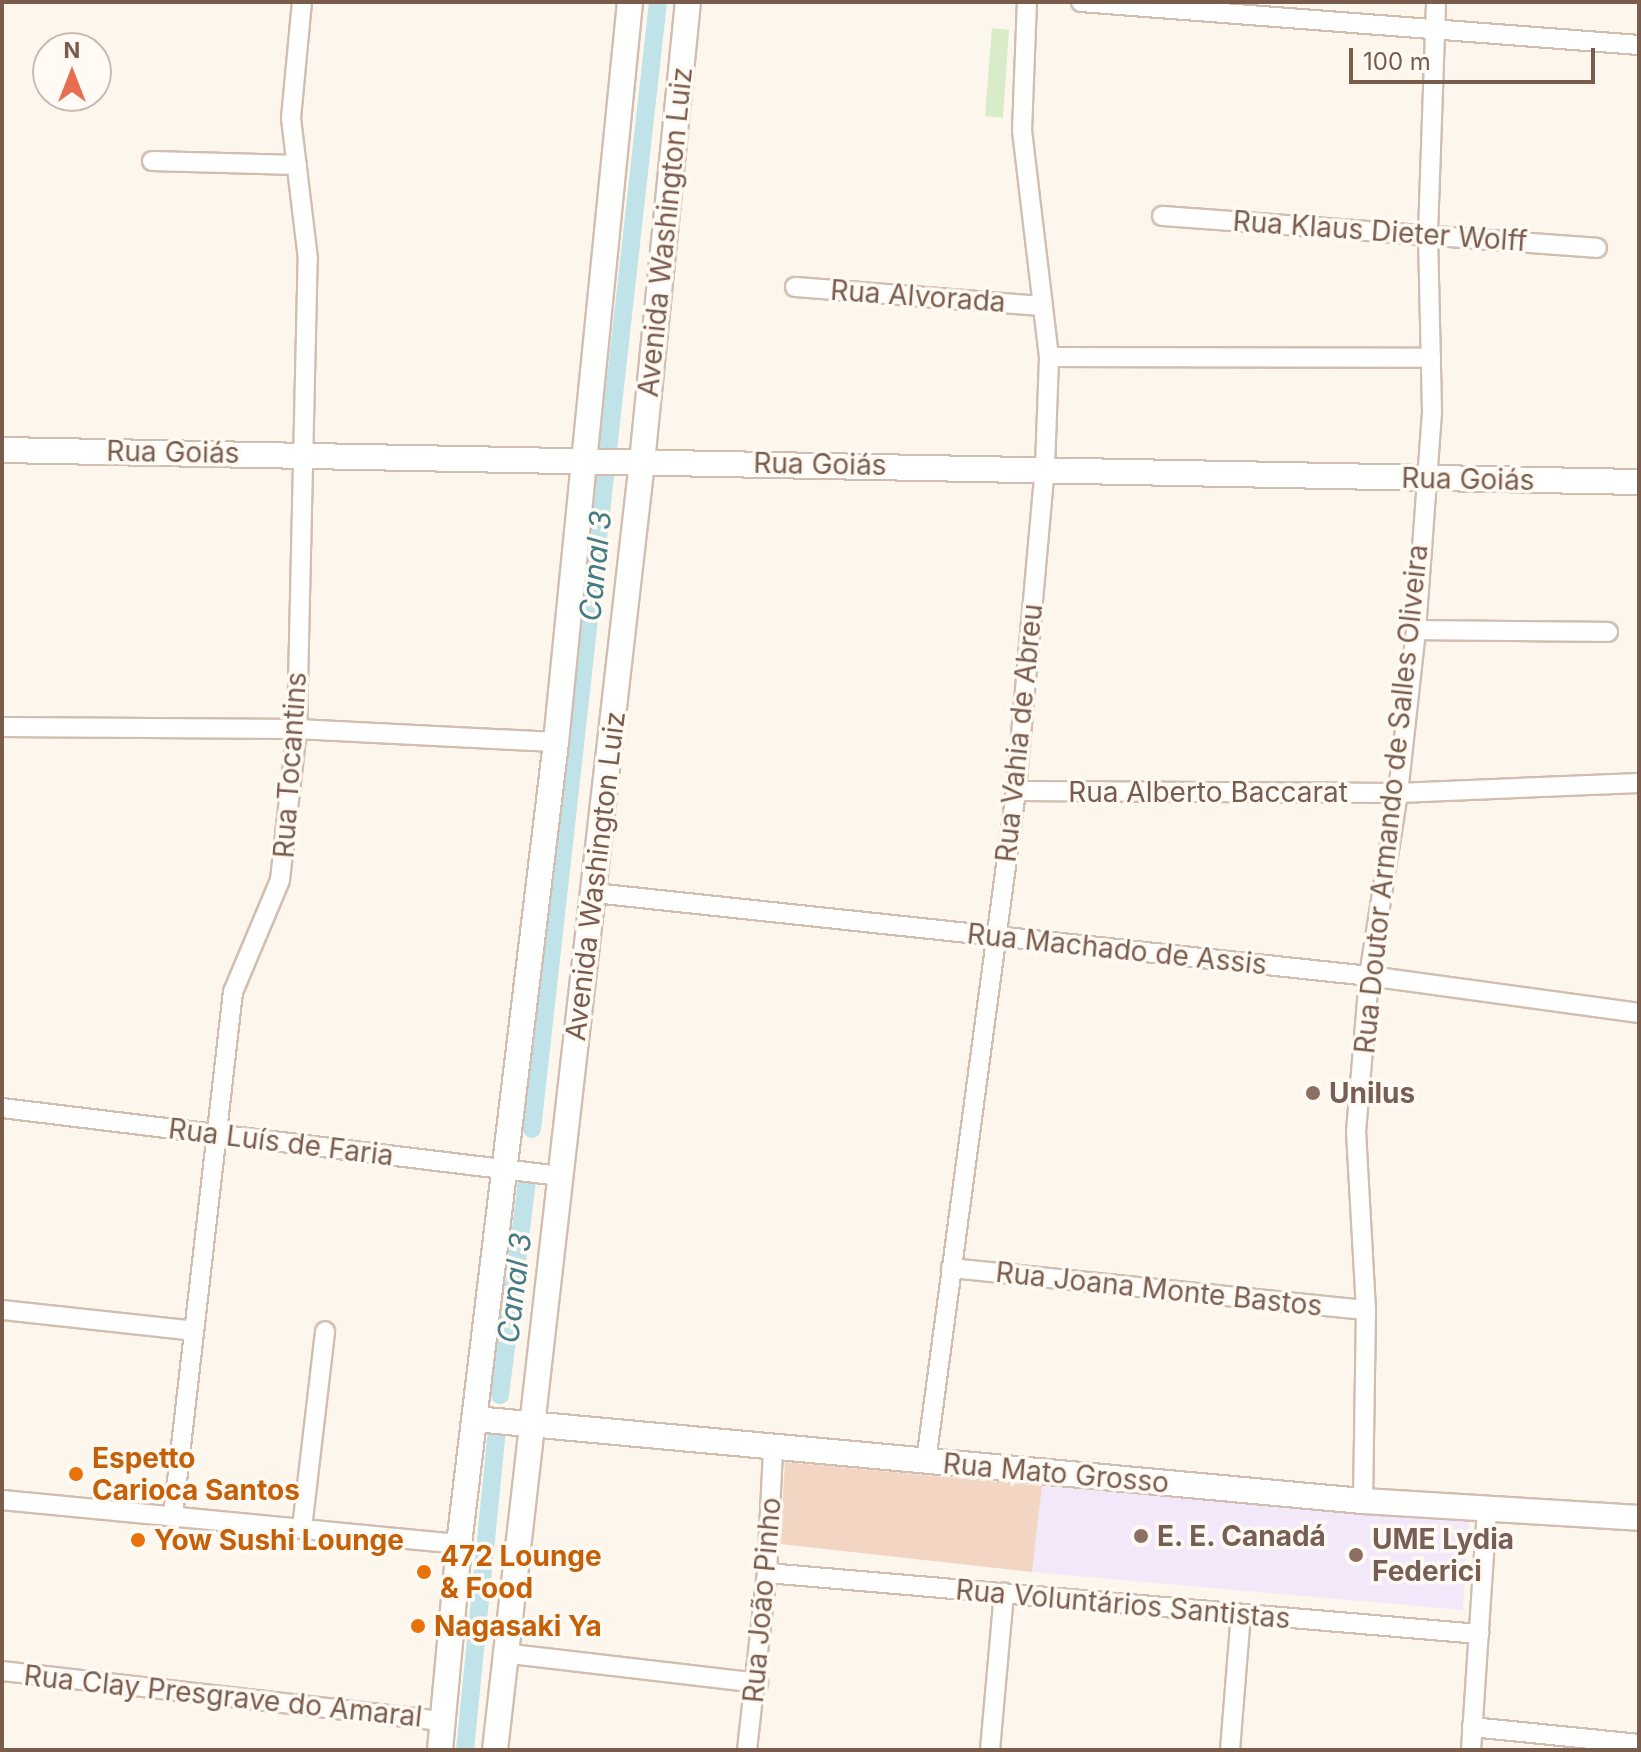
<!DOCTYPE html>
<meta charset="utf-8">
<style>
body{margin:0}
#map{position:relative;width:1641px;height:1752px;overflow:hidden;background:#fdf6ec;font-family:Inter,sans-serif}
div>[style]{position:absolute}
.education>*{inset:0;background:#f3e8fa}
.green>*{inset:0;background:#d8ecc9}
.canal>*{height:18px;margin:-9px;padding:0 9px;transform-origin:9px;border-radius:9px;background:#bfe3e8}
.building>*{inset:0;background:#f3d5c3}
.roads{filter:drop-shadow(2px 0 #d1beb0) drop-shadow(-2px 0 #d1beb0) drop-shadow(0 2px #d1beb0) drop-shadow(0 -2px #d1beb0)}
.street>*{height:18px;margin:-9px;padding:0 9px;transform-origin:9px;border-radius:9px;background:#fff}
.secondary>*{height:24px;margin:-12px;padding:0 12px;transform-origin:12px;border-radius:12px;background:#fff}
.dots>*{width:22px;height:22px;translate:-50% -50%;box-sizing:border-box;border:4px solid #fffaf3;border-radius:50%}
span{translate:-50% -50%;white-space:nowrap;text-align:center;line-height:1.15;-webkit-text-stroke:7px #fffaf3;paint-order:stroke}
.street-label{font-size:28px;color:#7a5c4d}
.education-label{font-size:28px;color:#785e54;font-weight:700}
.left{translate:0 -50%;text-align:left}
.food-label{font-size:28px;color:#c56008;font-weight:700}
.water-label{font-size:30px;color:#437c86;font-style:italic}
.frame{position:absolute;inset:0;border:4px solid #7a5c4d;pointer-events:none}
.north{position:absolute;left:32px;top:32px;width:80px;height:80px;box-sizing:border-box;background:#fffaf3;border:2px solid #cabbb1;border-radius:50%;rotate:0deg;font-size:22px;font-weight:700;line-height:32px;text-align:center;color:#7a5c4d}
.north::after{content:'';display:block;margin:auto;width:28px;height:36px;background:#e76f51;clip-path:polygon(50% 0,100% 100%,50% 72%,0 100%)}
.scale{position:absolute;left:1349px;top:48px;width:246px;height:36px;box-sizing:border-box;border:4px solid #7a5c4d;border-top:0;padding-left:10px;font-size:24px;line-height:28px;white-space:nowrap;color:#7a5c4d;-webkit-text-stroke:6px #fffaf3;paint-order:stroke}
</style>
<div id="map">
<div class="education">
<i style="clip-path:polygon(1042px 1486px,1469px 1520px,1463px 1610px,1032px 1572px)"></i>
</div>
<div class="green">
<i style="clip-path:polygon(992px 28px,1009px 30px,1003px 118px,985px 116px)"></i>
</div>
<div class="canal">
<i style="left:532px;top:1129px;width:1134px;rotate:-83.62deg"></i>
<i style="left:500px;top:1395px;width:215px;rotate:-82.8deg"></i>
<i style="left:465px;top:1750px;width:320px;rotate:-84.3deg"></i>
</div>
<div class="building">
<i style="clip-path:polygon(785px 1462px,1042px 1486px,1032px 1572px,780px 1544px)"></i>
</div>
<div class="roads">
<div class="street">
<i style="left:1081px;top:2px;width:560px;rotate:4.41deg"></i>
<i style="left:152px;top:161px;width:145px;rotate:1.6deg"></i>
<i style="left:1162px;top:216px;width:436px;rotate:4.2deg"></i>
<i style="left:795px;top:287px;width:248px;rotate:4.4deg"></i>
<i style="left:1049px;top:357px;width:382px;rotate:0.1deg"></i>
<i style="left:1416px;top:630px;width:192px;rotate:0.6deg"></i>
<i style="left:2px;top:727px;width:295px;rotate:0.4deg"></i>
<i style="left:297px;top:729px;width:259px;rotate:2.9deg"></i>
<i style="left:1016px;top:791px;width:382px;rotate:0.3deg"></i>
<i style="left:1398px;top:793px;width:241px;rotate:-2.4deg"></i>
<i style="left:594px;top:893px;width:779px;rotate:6.11deg"></i>
<i style="left:1369px;top:976px;width:273px;rotate:7.8deg"></i>
<i style="left:2px;top:1108px;width:562px;rotate:6.95deg"></i>
<i style="left:951px;top:1268px;width:417px;rotate:5.8deg"></i>
<i style="left:2px;top:1310px;width:193px;rotate:6.2deg"></i>
<i style="left:926px;top:1461px;width:676px;rotate:-82.35deg"></i>
<i style="left:1016px;top:791px;width:325px;rotate:-84.9deg"></i>
<i style="left:1045px;top:467px;width:110px;rotate:-87.9deg"></i>
<i style="left:1049px;top:357px;width:228px;rotate:-96.8deg"></i>
<i style="left:1022px;top:131px;width:129px;rotate:-87.8deg"></i>
<i style="left:2px;top:1500px;width:459px;rotate:5.5deg"></i>
<i style="left:1363px;top:1501px;width:191px;rotate:-89.1deg"></i>
<i style="left:1366px;top:1310px;width:178px;rotate:-93.2deg"></i>
<i style="left:1356px;top:1132px;width:157px;rotate:-85.2deg"></i>
<i style="left:1369px;top:976px;width:185px;rotate:-81deg"></i>
<i style="left:1398px;top:793px;width:164px;rotate:-83.7deg"></i>
<i style="left:1416px;top:630px;width:220px;rotate:-85.8deg"></i>
<i style="left:1432px;top:411px;width:178px;rotate:-91.3deg"></i>
<i style="left:1428px;top:233px;width:231px;rotate:-88deg"></i>
<i style="left:173px;top:1516px;width:527px;rotate:-83.47deg"></i>
<i style="left:233px;top:992px;width:121px;rotate:-67.2deg"></i>
<i style="left:280px;top:880px;width:152px;rotate:-83.6deg"></i>
<i style="left:297px;top:729px;width:470px;rotate:-88.7deg"></i>
<i style="left:308px;top:259px;width:142px;rotate:-96.9deg"></i>
<i style="left:291px;top:118px;width:117px;rotate:-84.6deg"></i>
<i style="left:302px;top:1528px;width:198px;rotate:-83.3deg"></i>
<i style="left:767px;top:1573px;width:715px;rotate:4.9deg"></i>
<i style="left:503px;top:1653px;width:257px;rotate:6.7deg"></i>
<i style="left:2px;top:1671px;width:444px;rotate:6.5deg"></i>
<i style="left:1472px;top:1727px;width:168px;rotate:5.8deg"></i>
<i style="left:747px;top:1750px;width:178px;rotate:-83.6deg"></i>
<i style="left:767px;top:1573px;width:124px;rotate:-87.2deg"></i>
<i style="left:990px;top:1750px;width:158px;rotate:-84.9deg"></i>
<i style="left:1230px;top:1750px;width:136px;rotate:-85.4deg"></i>
<i style="left:1471px;top:1750px;width:240px;rotate:-86.2deg"></i>
</div>
<div class="secondary">
<i style="left:2px;top:450px;width:1637px;rotate:1.12deg"></i>
<i style="left:475px;top:1419px;width:892px;rotate:5.28deg"></i>
<i style="left:1363px;top:1501px;width:277px;rotate:3.5deg"></i>
<i style="left:440px;top:1750px;width:207px;rotate:-84.7deg"></i>
<i style="left:459px;top:1544px;width:808px;rotate:-83.1deg"></i>
<i style="left:556px;top:742px;width:744px;rotate:-84.29deg"></i>
<i style="left:495px;top:1750px;width:1296px;rotate:-83.49deg"></i>
<i style="left:642px;top:462px;width:462px;rotate:-84.3deg"></i>
</div>
</div>
<div class="dots">
<i style="left:1313px;top:1093px;background:#8d6e63"></i>
<i style="left:76px;top:1474px;background:#e8710a"></i>
<i style="left:1141px;top:1536px;background:#8d6e63"></i>
<i style="left:138px;top:1540px;background:#e8710a"></i>
<i style="left:1356px;top:1555px;background:#8d6e63"></i>
<i style="left:424px;top:1572px;background:#e8710a"></i>
<i style="left:418px;top:1626px;background:#e8710a"></i>
</div>
<div class="street-label">
<span style="left:1380px;top:231px;rotate:4deg">Rua Klaus Dieter Wolff</span>
<span style="left:665px;top:232px;rotate:-84deg">Avenida Washington Luiz</span>
<span style="left:918px;top:296px;rotate:4deg">Rua Alvorada</span>
<span style="left:173px;top:452px;rotate:1deg">Rua Goiás</span>
<span style="left:820px;top:464px;rotate:1deg">Rua Goiás</span>
<span style="left:1468px;top:479px;rotate:1deg">Rua Goiás</span>
<span style="left:1019px;top:733px;rotate:-84deg">Rua Vahia de Abreu</span>
<span style="left:290px;top:765px;rotate:-86deg">Rua Tocantins</span>
<span style="left:1208px;top:792px">Rua Alberto Baccarat</span>
<span style="left:1391px;top:799px;rotate:-84deg">Rua Doutor Armando de Salles Oliveira</span>
<span style="left:595px;top:876px;rotate:-83deg">Avenida Washington Luiz</span>
<span style="left:1117px;top:949px;rotate:6deg">Rua Machado de Assis</span>
<span style="left:281px;top:1142px;rotate:7deg">Rua Luís de Faria</span>
<span style="left:1159px;top:1289px;rotate:6deg">Rua Joana Monte Bastos</span>
<span style="left:1056px;top:1473px;rotate:5deg">Rua Mato Grosso</span>
<span style="left:762px;top:1600px;rotate:-85deg">Rua João Pinho</span>
<span style="left:1123px;top:1604px;rotate:5deg">Rua Voluntários Santistas</span>
<span style="left:223px;top:1696px;rotate:6deg">Rua Clay Presgrave do Amaral</span>
</div>
<div class="education-label">
<span class="left" style="left:1329px;top:1093px">Unilus</span>
<span class="left" style="left:1157px;top:1536px">E. E. Canadá</span>
<span class="left" style="left:1372px;top:1555px">UME Lydia<br>Federici</span>
</div>
<div class="food-label">
<span class="left" style="left:92px;top:1474px">Espetto<br>Carioca Santos</span>
<span class="left" style="left:154px;top:1540px">Yow Sushi Lounge</span>
<span class="left" style="left:440px;top:1572px">472 Lounge<br>&amp; Food</span>
<span class="left" style="left:434px;top:1626px">Nagasaki Ya</span>
</div>
<div class="water-label">
<span style="left:595px;top:566px;rotate:-84deg">Canal 3</span>
<span style="left:514px;top:1288px;rotate:-83deg">Canal 3</span>
</div>
<div class="frame"></div>
<div class="north">N</div>
<div class="scale">100 m</div>
</div>
